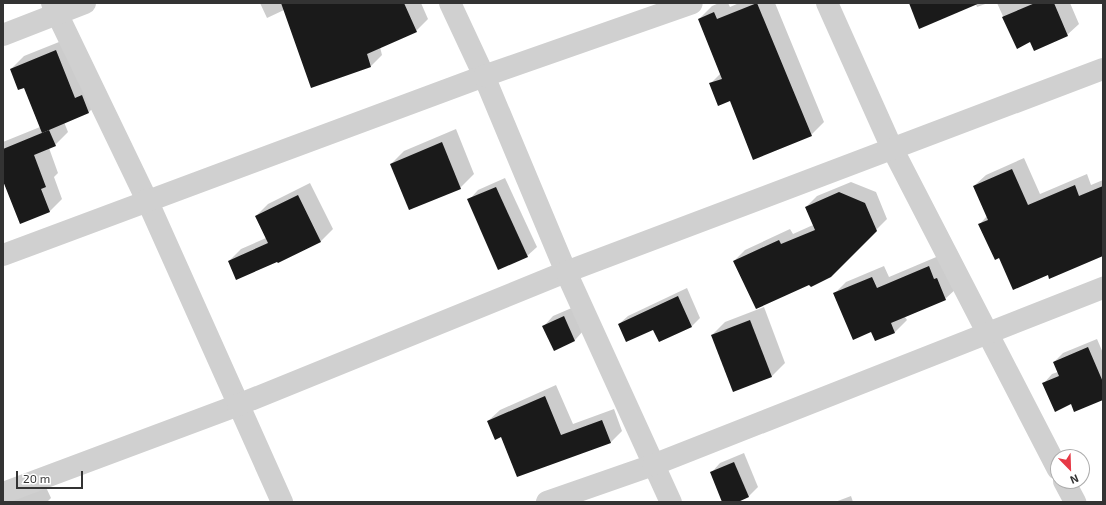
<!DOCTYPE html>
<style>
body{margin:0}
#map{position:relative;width:1106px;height:505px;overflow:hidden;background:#fff;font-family:"Exo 2",sans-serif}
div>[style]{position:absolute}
.shadow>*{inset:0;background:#0003}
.building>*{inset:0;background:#1a1a1a}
.minor>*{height:22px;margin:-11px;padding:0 11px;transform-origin:11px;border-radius:11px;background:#d0d0d0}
span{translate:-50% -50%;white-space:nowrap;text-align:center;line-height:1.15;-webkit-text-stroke:4px #fff;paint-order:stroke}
.frame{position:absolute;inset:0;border:4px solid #333;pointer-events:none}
.north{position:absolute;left:1050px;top:449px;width:40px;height:40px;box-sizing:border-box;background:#fff;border:1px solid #adadad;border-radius:50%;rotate:157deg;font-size:11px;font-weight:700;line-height:16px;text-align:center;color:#333}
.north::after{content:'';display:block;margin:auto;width:14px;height:18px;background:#e63946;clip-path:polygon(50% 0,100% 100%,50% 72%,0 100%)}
.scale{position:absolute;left:16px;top:471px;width:67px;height:18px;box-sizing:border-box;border:2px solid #333;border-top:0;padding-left:5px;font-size:12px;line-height:14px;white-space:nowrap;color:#333;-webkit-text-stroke:3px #fff;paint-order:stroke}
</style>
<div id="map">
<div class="shadow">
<i style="clip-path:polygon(260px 3px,421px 3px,428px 19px,416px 31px,380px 47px,382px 55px,371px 66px,284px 10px,267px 18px)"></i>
<i style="clip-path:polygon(719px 3px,728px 3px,730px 7px,739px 3px,775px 3px,824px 122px,811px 135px,730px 100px,710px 84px,721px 73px,699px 19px,712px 6px)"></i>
<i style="clip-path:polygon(910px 3px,988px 3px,977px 7px,976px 4px)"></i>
<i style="clip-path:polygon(997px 3px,1070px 3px,1079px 24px,1067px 35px,1031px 41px,1017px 47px)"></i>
<i style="clip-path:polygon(69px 38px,102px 99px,89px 112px,64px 122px,68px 132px,55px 145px,49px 148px,58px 173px,54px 177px,62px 199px,49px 212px,3px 178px,3px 142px,40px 127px,24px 86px,11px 69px,24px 56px)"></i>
<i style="clip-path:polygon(456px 129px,474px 174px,460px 188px,391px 164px,404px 151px)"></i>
<i style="clip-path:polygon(1024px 158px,1040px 194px,1087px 174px,1091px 185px,1103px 180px,1103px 250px,1048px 274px,1000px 257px,979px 225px,987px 216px,974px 186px,986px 175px)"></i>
<i style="clip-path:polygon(505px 178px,537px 247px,527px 256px,469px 200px,478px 190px)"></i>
<i style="clip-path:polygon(851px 182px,876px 192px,887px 219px,830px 276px,810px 284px,734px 261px,745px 250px,790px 229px,793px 234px,813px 225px,806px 207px,817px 196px)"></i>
<i style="clip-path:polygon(310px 183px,333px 229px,321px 241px,278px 262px,229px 261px,241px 249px,266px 238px,256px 216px,268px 204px)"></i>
<i style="clip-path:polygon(941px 255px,957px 288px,945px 299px,905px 317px,907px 320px,895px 332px,876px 340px,872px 331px,834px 294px,846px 282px,884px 266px,889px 277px)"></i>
<i style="clip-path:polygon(687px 288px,700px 318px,692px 326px,654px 328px,619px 324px,628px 316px)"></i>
<i style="clip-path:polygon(574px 307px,584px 330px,575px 340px,554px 349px,544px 326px,553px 316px)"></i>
<i style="clip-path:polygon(764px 307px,785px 363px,772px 376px,733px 391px,712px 335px,725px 322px)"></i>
<i style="clip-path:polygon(1097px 339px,1103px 353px,1103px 398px,1072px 403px,1044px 383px,1052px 374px,1058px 372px,1054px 362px,1063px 353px)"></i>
<i style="clip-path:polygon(556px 385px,573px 424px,614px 409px,622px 431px,610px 443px,502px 435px,488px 421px,500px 410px)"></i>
<i style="clip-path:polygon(744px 453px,758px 487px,748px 497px,735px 502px,723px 502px,711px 473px,720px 463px)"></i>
<i style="clip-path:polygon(44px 483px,51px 498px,47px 502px,3px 502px)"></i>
<i style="clip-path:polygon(851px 496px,853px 502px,835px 502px)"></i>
</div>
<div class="building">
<i style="clip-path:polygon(281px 3px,404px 3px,417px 32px,367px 54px,371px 67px,311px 88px)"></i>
<i style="clip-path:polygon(757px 3px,812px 136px,753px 160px,730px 101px,718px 106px,709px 83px,722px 79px,698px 19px,714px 12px,717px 19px)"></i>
<i style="clip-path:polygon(909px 3px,980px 3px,919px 29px)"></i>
<i style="clip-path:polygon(1035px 3px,1054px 3px,1068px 36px,1034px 51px,1030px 42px,1017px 49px,1002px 17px)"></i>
<i style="clip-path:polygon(56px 50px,75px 98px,82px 95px,89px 113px,42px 133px,24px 88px,18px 90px,10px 69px)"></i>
<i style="clip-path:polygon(49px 130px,56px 146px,34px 155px,46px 187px,41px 189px,50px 212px,20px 224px,3px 181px,3px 149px)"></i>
<i style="clip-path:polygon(442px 142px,461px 189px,409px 210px,390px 164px)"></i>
<i style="clip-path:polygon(1012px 169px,1028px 205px,1075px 185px,1079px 196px,1103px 186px,1103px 256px,1049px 279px,1048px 275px,1013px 290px,999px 258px,995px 260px,978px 224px,988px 220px,973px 186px)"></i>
<i style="clip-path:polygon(496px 187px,528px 257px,498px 270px,467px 199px)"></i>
<i style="clip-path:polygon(839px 192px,865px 203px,877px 231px,831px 277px,811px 287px,809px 285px,756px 309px,733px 261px,779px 240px,781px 244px,815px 230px,805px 207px)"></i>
<i style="clip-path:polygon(298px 195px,321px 242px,278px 263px,277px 262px,236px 280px,228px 261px,268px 243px,255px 216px)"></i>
<i style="clip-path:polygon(929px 266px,934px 279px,937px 278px,946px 300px,891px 323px,895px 333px,875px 341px,871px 332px,853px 340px,833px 293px,872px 277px,877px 288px)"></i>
<i style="clip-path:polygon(678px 296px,692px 327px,659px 342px,653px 330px,626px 342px,618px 324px)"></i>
<i style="clip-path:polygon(564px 316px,575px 341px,554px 351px,542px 326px)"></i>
<i style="clip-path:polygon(750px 320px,772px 377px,733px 392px,711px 335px)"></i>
<i style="clip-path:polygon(1088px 347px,1103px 382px,1103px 400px,1074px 412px,1071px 404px,1055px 412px,1042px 383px,1059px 376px,1053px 362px)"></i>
<i style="clip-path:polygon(545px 396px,561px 435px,602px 420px,611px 443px,517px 477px,501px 437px,495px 440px,487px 421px)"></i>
<i style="clip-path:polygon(734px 462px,749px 497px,738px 502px,722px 502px,710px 472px)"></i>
</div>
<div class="minor">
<i style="left:52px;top:3px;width:219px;rotate:64.3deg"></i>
<i style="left:147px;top:200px;width:331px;rotate:65.9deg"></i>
<i style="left:450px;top:3px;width:81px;rotate:65deg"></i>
<i style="left:484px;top:76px;width:212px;rotate:67.3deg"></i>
<i style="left:566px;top:272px;width:253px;rotate:65.5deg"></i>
<i style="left:827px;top:3px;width:159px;rotate:65.9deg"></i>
<i style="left:892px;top:148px;width:361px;rotate:62.7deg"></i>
<i style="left:3px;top:35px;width:88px;rotate:-21.3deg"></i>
<i style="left:3px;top:255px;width:513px;rotate:-20.41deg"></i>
<i style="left:484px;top:76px;width:220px;rotate:-19.3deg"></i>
<i style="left:1064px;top:481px;width:24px;rotate:62deg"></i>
<i style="left:3px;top:493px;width:251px;rotate:-20.5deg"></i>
<i style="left:238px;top:405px;width:354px;rotate:-22.1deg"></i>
<i style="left:566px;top:272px;width:574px;rotate:-20.71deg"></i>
<i style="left:547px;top:502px;width:112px;rotate:-19.2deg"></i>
<i style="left:653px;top:465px;width:484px;rotate:-21.5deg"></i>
</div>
<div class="frame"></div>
<div class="north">N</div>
<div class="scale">20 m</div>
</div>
